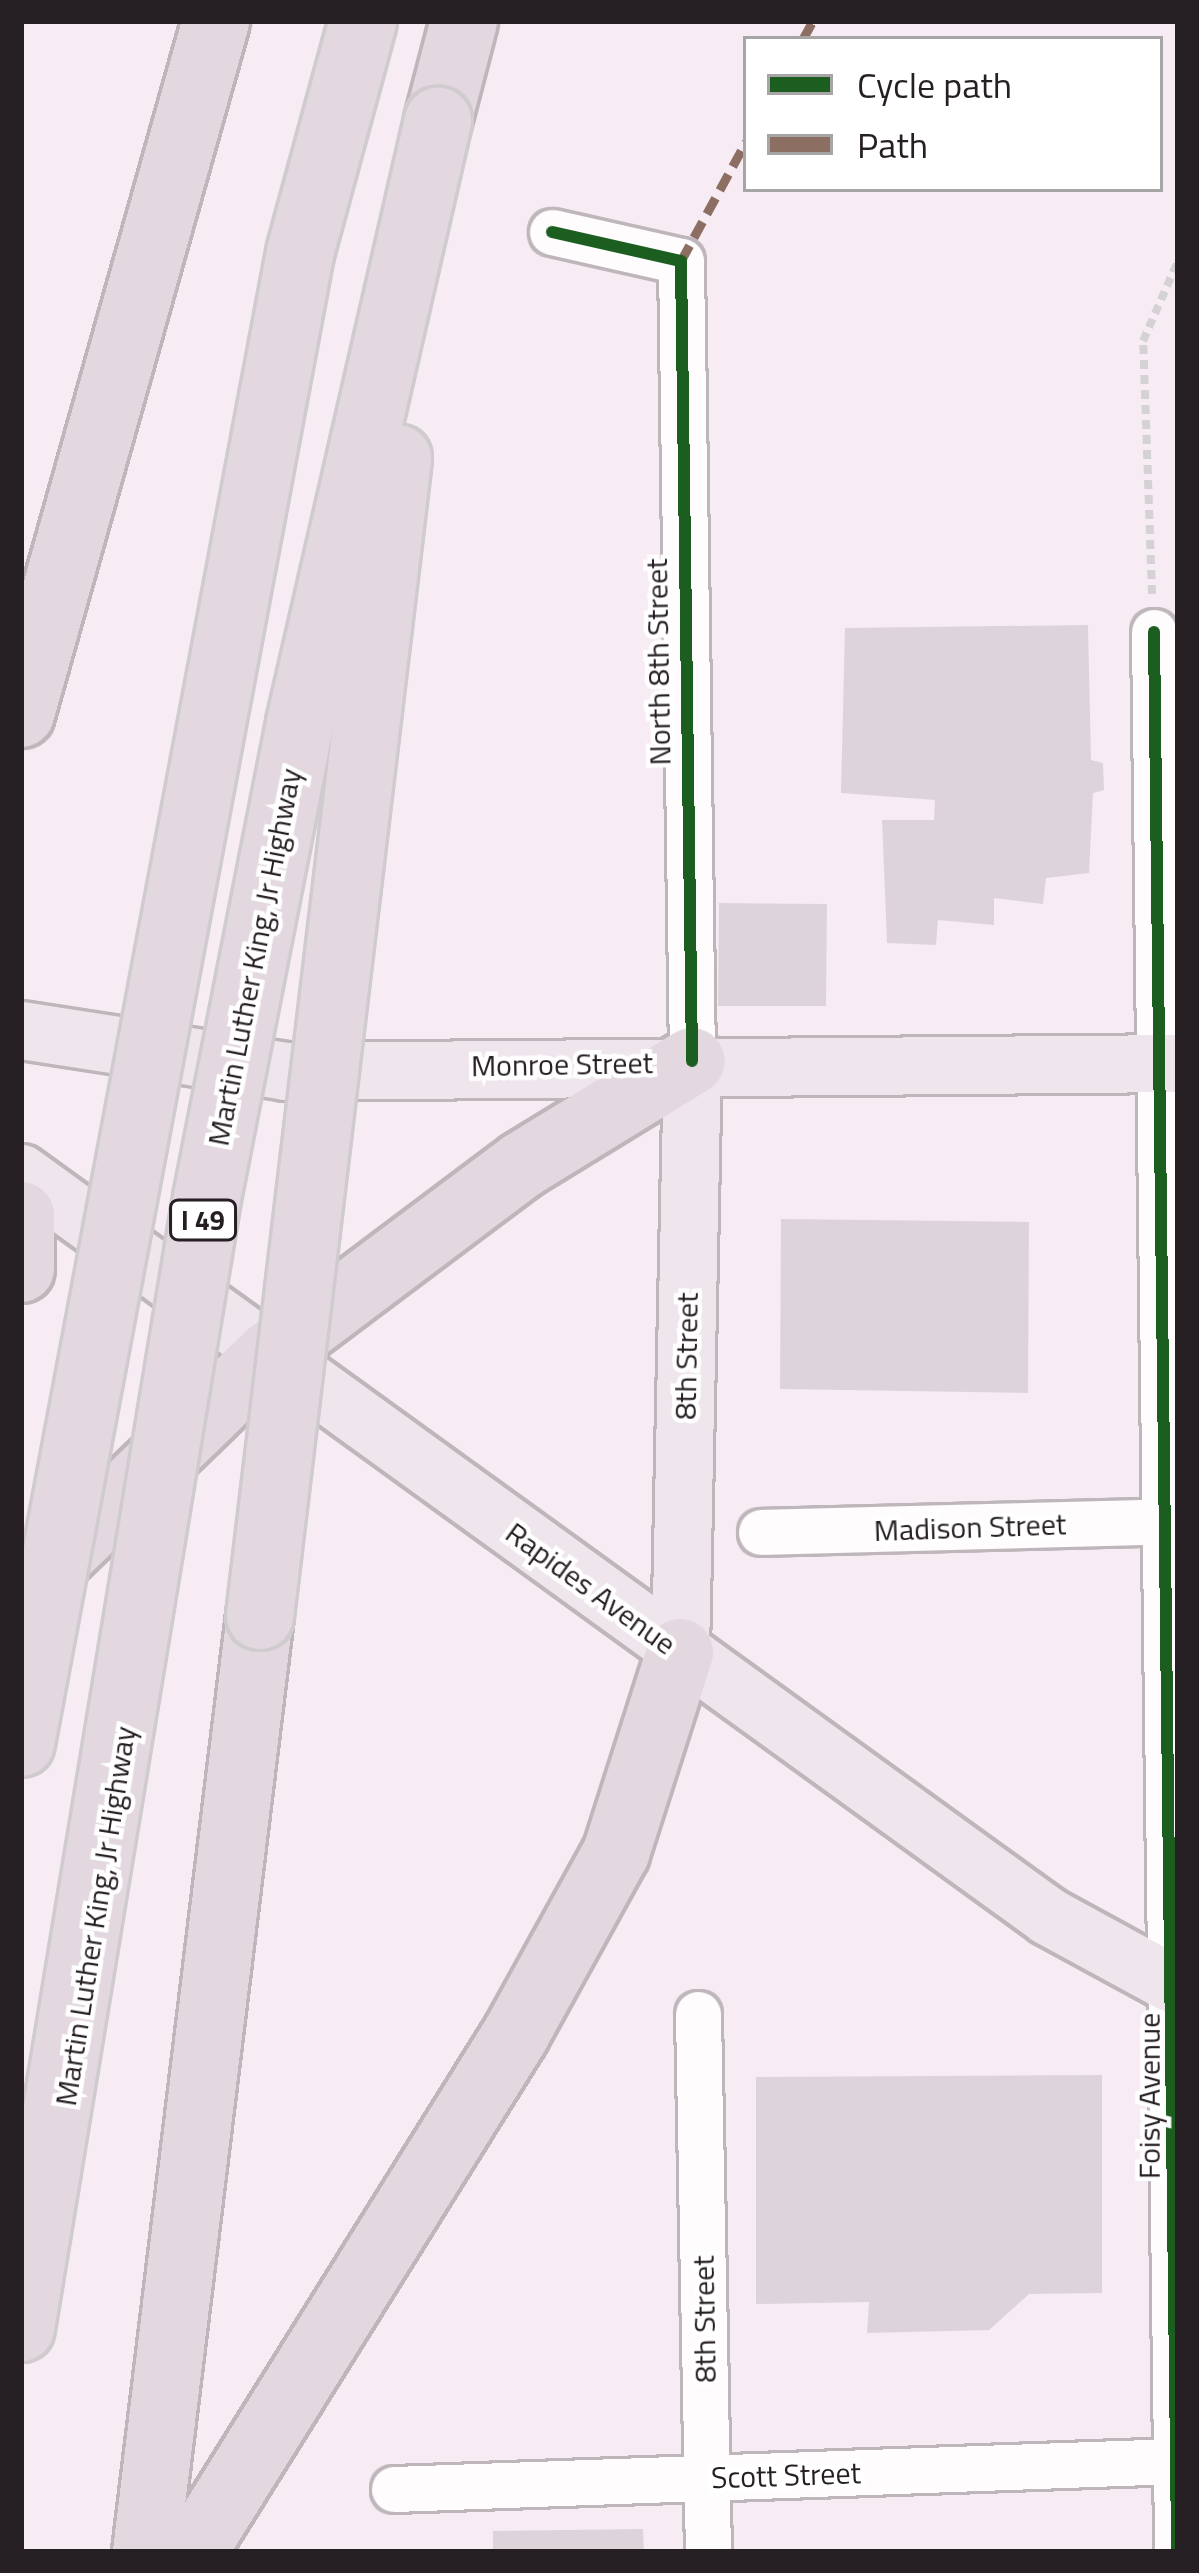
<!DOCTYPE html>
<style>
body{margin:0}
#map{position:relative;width:1199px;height:2573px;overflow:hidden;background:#f7ecf4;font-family:"Titillium Web",sans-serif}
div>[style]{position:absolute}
.building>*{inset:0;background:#ddd4db}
.path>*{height:8px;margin-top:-4px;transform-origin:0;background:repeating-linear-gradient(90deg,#d4d2d4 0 9px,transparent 0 15px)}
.roads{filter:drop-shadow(3px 0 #beb6bb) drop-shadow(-3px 0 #beb6bb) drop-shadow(0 3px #beb6bb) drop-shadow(0 -3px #beb6bb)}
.minor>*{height:45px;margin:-22.5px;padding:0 22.5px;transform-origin:22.5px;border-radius:22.5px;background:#fefcfd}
.major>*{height:57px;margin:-28.5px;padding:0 28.5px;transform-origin:28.5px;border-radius:28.5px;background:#eee6ec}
.highway>*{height:66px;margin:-33px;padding:0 33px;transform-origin:33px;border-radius:33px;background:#e3d7e0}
.bridges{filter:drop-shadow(3px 0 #d0cbcf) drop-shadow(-3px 0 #d0cbcf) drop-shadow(0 3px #d0cbcf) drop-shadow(0 -3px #d0cbcf)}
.highway-bridge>*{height:66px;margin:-33px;padding:0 33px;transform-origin:33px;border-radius:33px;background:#e3d7e0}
.quiet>*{height:9px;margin-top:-4.5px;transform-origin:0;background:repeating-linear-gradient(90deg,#8d6e63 0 18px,transparent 0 27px)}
.cycleway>*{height:12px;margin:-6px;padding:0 6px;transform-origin:6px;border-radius:6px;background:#1b5e20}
span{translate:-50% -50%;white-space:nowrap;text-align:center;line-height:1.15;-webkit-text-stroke:9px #fff;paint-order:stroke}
.shield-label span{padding:3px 9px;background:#fff;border:3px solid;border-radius:9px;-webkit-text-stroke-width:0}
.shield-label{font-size:27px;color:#251e23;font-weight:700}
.street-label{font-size:30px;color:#251e23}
.frame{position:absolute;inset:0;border:24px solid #251e23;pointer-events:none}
.legend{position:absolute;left:743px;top:36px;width:420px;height:156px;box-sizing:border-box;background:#fff;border:3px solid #a8a5a7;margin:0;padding:15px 21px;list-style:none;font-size:36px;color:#251e23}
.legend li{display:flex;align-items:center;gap:24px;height:60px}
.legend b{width:60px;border:3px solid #a8a5a7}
</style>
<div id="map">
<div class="building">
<i style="clip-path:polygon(1088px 625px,1091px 760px,1103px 763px,1104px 790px,1093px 793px,1089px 873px,1046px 878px,1043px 904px,994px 898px,994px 925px,938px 920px,936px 945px,887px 943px,882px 820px,934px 820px,935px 800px,841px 793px,845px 628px)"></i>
<i style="clip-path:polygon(719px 903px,827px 904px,826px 1006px,718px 1006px)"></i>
<i style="clip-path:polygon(781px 1219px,1029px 1222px,1028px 1393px,780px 1389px)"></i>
<i style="clip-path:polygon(1102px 2075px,1102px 2293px,1029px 2294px,989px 2330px,867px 2333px,869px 2302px,756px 2304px,756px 2077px)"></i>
<i style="clip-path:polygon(643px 2529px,644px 2552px,493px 2552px,493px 2531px)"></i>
</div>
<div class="path">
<i style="left:1152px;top:594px;width:253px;rotate:-92deg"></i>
<i style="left:1143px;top:341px;width:87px;rotate:-66.4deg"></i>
</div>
<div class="roads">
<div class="minor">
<i style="left:552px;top:232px;width:132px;rotate:12.7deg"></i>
<i style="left:681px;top:261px;width:800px;rotate:89.21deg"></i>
<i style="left:1154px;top:632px;width:1920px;rotate:89.31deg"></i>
<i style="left:761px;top:1532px;width:417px;rotate:-1.5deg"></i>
<i style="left:698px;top:2014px;width:538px;rotate:88.94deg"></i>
<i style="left:394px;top:2489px;width:784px;rotate:-2.05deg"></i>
</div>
<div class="major">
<i style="left:21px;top:1030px;width:267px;rotate:8.8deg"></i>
<i style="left:285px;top:1071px;width:893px;rotate:-0.51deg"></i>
<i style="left:21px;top:1173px;width:1268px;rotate:35.88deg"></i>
<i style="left:1048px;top:1916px;width:148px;rotate:28.6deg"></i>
<i style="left:680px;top:1652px;width:591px;rotate:-88.84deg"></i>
</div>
<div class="highway">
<i style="left:438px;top:121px;width:103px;rotate:-75.4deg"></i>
<i style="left:21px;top:714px;width:720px;rotate:-74.28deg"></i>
<i style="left:21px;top:1215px;width:54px;rotate:90deg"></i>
<i style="left:39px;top:1577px;width:320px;rotate:-44deg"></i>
<i style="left:269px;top:1355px;width:316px;rotate:-36.9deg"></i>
<i style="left:522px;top:1165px;width:199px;rotate:-31.5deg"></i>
<i style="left:146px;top:2552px;width:943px;rotate:-83.06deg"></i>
<i style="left:193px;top:2552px;width:610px;rotate:-58.05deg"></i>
<i style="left:516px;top:2034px;width:207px;rotate:-61.1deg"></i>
<i style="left:616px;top:1853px;width:211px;rotate:-72.3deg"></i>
</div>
</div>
<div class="bridges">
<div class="highway-bridge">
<i style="left:260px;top:1616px;width:1166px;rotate:-83.2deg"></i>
<i style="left:21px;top:1743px;width:1516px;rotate:-79.39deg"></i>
<i style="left:300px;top:253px;width:240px;rotate:-74.8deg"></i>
<i style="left:21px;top:2328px;width:1145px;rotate:-80.65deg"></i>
<i style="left:207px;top:1198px;width:484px;rotate:-78.9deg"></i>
<i style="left:300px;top:723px;width:618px;rotate:-77.09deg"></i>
</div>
</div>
<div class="quiet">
<i style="left:803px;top:39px;width:21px;rotate:-61deg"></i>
<i style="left:681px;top:261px;width:136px;rotate:-61.4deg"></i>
</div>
<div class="cycleway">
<i style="left:552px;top:232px;width:132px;rotate:12.7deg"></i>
<i style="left:681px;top:261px;width:800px;rotate:89.21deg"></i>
<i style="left:1154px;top:632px;width:1920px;rotate:89.31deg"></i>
</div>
<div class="shield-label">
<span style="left:203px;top:1220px">I 49</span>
</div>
<div class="street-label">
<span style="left:658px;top:662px;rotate:-91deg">North 8th Street</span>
<span style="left:254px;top:957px;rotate:-79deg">Martin Luther King, Jr Highway</span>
<span style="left:562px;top:1064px;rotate:-1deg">Monroe Street</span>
<span style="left:686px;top:1356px;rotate:-89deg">8th Street</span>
<span style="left:970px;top:1527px;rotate:-2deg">Madison Street</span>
<span style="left:591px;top:1588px;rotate:36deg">Rapides Avenue</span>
<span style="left:95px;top:1916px;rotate:-81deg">Martin Luther King, Jr Highway</span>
<span style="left:1149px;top:2096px;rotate:-90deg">Foisy Avenue</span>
<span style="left:704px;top:2319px;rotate:-91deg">8th Street</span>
<span style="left:786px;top:2475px;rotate:-2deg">Scott Street</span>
</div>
<div class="frame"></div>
<ul class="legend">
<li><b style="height:15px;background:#1b5e20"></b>Cycle path</li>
<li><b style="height:15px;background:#8d6e63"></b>Path</li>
</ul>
</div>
